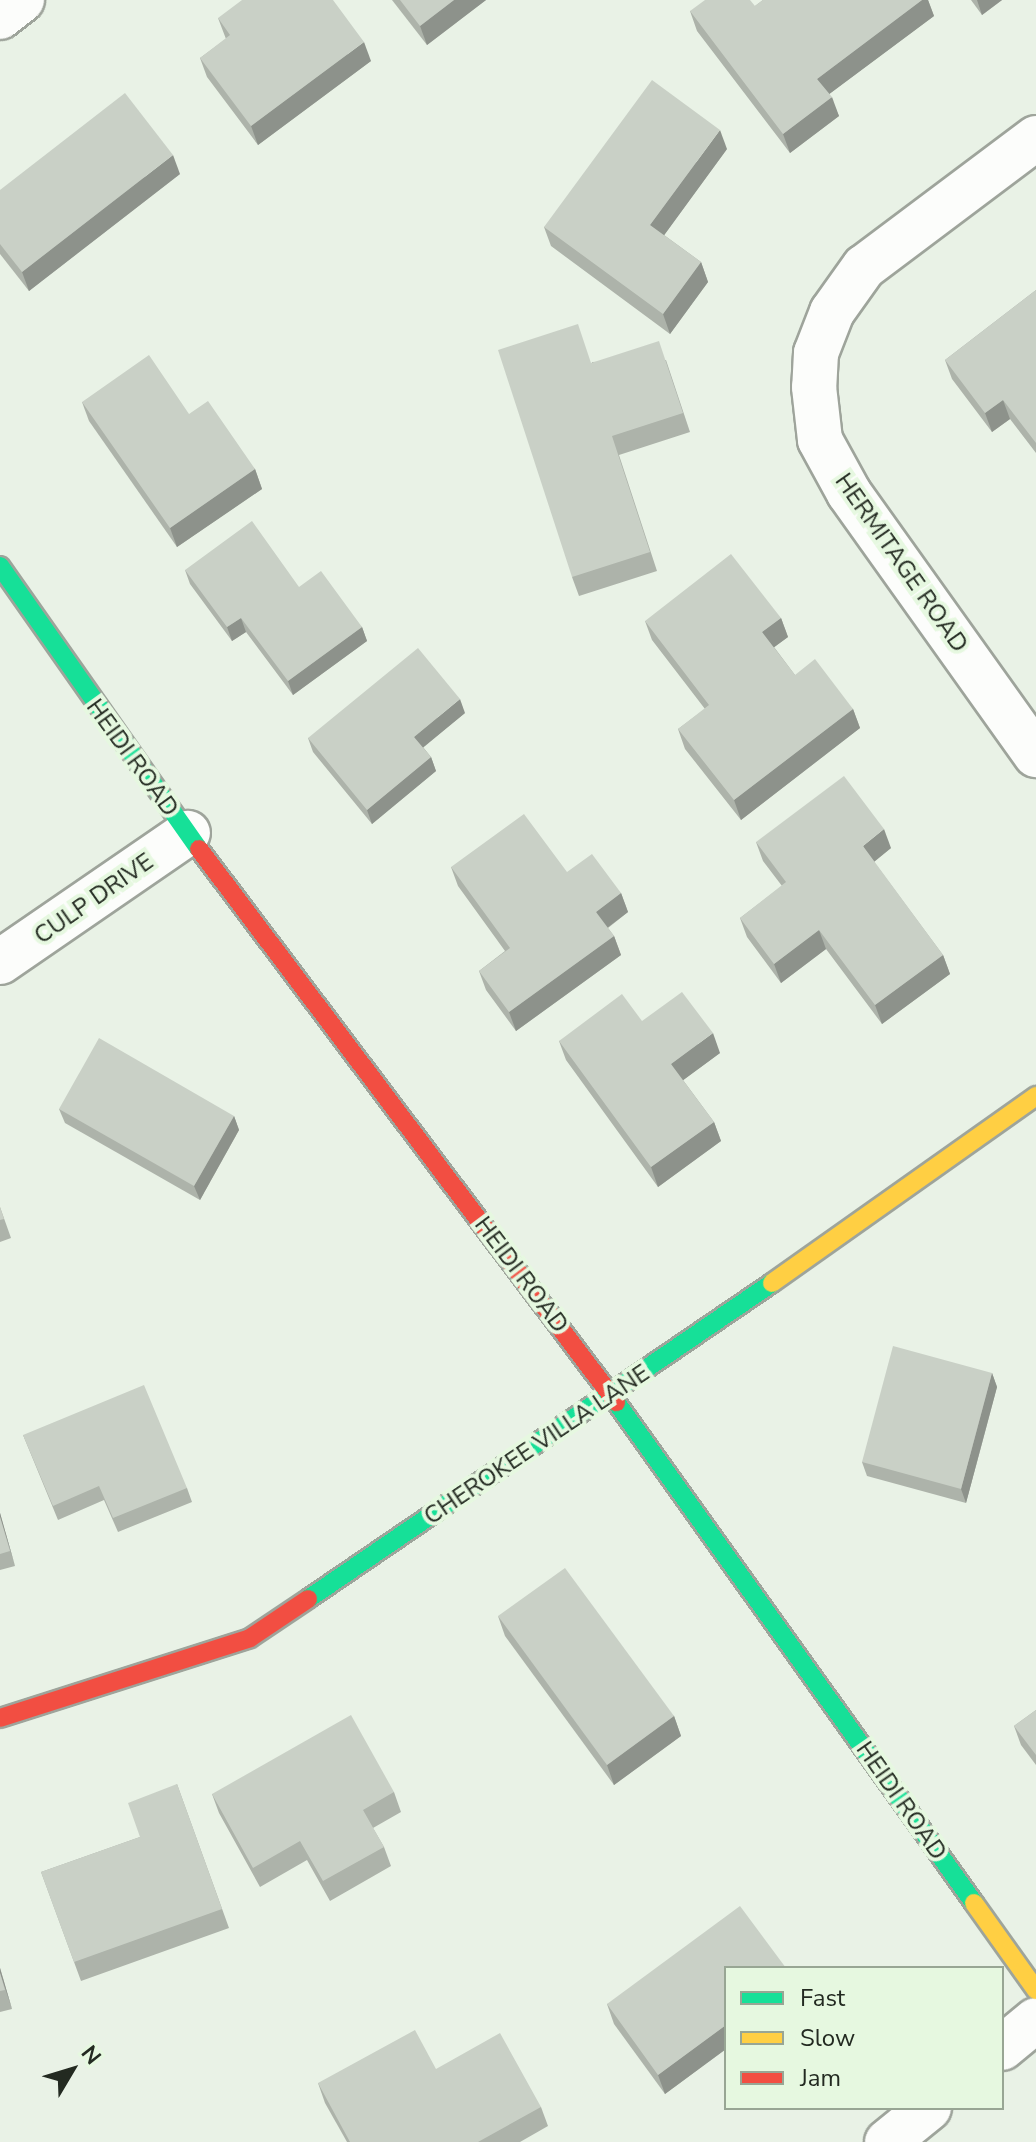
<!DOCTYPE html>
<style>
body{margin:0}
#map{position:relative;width:1036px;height:2142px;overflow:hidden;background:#e9f2e6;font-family:"Nunito Sans",sans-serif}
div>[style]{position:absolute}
.roads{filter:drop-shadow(2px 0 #9ea49b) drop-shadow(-2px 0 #9ea49b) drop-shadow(0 2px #9ea49b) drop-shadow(0 -2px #9ea49b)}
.street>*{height:44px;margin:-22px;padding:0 22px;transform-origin:22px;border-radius:22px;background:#fcfdfb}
.fast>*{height:18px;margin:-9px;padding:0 9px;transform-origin:9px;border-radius:9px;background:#16e098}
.slow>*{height:18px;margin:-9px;padding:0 9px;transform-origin:9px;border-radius:9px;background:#ffcf43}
.jam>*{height:18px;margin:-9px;padding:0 9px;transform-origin:9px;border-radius:9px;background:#f24e42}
.wall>*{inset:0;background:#adb3aa}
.shaded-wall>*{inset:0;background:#8d928b}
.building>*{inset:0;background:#c9d0c6}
span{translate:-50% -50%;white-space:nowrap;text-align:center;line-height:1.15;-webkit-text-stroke:8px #e6f8e0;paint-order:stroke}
.street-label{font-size:24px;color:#232a21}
.legend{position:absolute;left:724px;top:1966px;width:280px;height:144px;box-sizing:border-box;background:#e6f8e0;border:2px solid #98a694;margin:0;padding:10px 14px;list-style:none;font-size:24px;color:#232a21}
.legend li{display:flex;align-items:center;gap:16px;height:40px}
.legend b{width:40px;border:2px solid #98a694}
.north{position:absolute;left:32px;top:2030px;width:80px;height:80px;-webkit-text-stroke:6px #e6f8e0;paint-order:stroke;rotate:52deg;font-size:22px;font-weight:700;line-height:32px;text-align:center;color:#232a21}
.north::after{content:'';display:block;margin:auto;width:28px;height:36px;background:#232a21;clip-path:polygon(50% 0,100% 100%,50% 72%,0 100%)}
</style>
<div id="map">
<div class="roads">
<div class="street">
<i style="left:0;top:17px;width:28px;rotate:-38deg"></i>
<i style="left:1036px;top:138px;width:215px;rotate:143.1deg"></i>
<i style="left:864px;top:267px;width:55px;rotate:125.4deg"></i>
<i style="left:832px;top:312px;width:44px;rotate:111.3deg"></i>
<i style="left:816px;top:353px;width:34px;rotate:93deg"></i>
<i style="left:814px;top:387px;width:53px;rotate:83.5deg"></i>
<i style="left:820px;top:440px;width:60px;rotate:61.3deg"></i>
<i style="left:849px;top:493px;width:322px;rotate:54.5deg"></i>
<i style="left:0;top:962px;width:228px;rotate:-34.5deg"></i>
<i style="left:1002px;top:2048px;width:44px;rotate:-39.5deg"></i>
<i style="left:887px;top:2142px;width:54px;rotate:-39deg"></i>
</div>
<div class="fast">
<i style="left:0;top:566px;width:346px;rotate:54.9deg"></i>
<i style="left:616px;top:1402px;width:616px;rotate:54.45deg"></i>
<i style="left:308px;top:1599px;width:561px;rotate:-34.26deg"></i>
</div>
<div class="slow">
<i style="left:772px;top:1283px;width:324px;rotate:-35.3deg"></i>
<i style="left:974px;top:1903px;width:107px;rotate:54.5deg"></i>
</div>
<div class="jam">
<i style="left:199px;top:849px;width:693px;rotate:52.98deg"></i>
<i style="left:0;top:1718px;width:262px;rotate:-17.7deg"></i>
<i style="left:250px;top:1638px;width:70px;rotate:-33.9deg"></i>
</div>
</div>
<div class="wall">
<i style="clip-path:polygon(392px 0,486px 0,427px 45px)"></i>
<i style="clip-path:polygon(763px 0,928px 0,934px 16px,829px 94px,839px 116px,790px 153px,697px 31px,690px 11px,755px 6px)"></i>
<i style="clip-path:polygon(971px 0,1002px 0,982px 15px)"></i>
<i style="clip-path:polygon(218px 18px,371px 61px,258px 145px,207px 77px,200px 58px,226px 39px)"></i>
<i style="clip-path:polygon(727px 149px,664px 235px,701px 262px,708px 282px,670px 334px,551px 246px,544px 227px)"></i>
<i style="clip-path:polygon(180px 174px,29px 291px,0 254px,0 190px)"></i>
<i style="clip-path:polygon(1036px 290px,1036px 453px,1010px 419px,992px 432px,952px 379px,945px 360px)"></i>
<i style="clip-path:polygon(666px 360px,690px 432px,619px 455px,657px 571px,579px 596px,572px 577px,592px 362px)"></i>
<i style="clip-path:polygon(82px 402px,189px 414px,255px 469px,262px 489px,177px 547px,89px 421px)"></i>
<i style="clip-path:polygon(185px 570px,299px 587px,362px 627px,367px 641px,293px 695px,246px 632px,232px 641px,190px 584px)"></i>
<i style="clip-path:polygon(781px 618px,788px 637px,774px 647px,795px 675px,853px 709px,860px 728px,741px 820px,685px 749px,678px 729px,705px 709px,652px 640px,645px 621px)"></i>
<i style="clip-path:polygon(465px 713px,423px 747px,431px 757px,436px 771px,372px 824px,313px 752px,308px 738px)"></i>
<i style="clip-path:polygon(756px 842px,891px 848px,874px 862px,943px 955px,950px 974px,882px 1024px,826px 949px,781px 983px,747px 937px,740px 918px,782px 886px,763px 861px)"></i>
<i style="clip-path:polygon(451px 867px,567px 872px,621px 893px,628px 912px,608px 928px,614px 936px,621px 955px,516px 1031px,486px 990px,479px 971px,505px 951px,458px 886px)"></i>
<i style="clip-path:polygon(642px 1021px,720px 1053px,683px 1080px,714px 1122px,721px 1141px,658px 1187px,566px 1060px,559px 1041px)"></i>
<i style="clip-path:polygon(59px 1109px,234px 1116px,239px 1130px,200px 1200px,65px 1123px)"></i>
<i style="clip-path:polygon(0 1207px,11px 1238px,0 1242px)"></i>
<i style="clip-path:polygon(992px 1373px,997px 1387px,966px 1503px,867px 1476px,862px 1462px)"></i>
<i style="clip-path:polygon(23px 1435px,187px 1488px,192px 1502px,118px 1532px,104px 1500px,58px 1520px)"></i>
<i style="clip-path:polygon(0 1513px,15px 1566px,0 1570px)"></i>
<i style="clip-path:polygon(498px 1616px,674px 1716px,681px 1736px,614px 1785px,505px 1636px)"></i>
<i style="clip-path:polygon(1036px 1710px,1036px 1765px,1021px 1745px,1014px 1726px)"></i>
<i style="clip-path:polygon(177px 1784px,229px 1928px,81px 1981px,41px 1872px,140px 1837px)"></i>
<i style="clip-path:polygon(394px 1792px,401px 1812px,373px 1828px,384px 1847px,391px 1866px,330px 1901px,307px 1860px,260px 1887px,219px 1813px,212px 1794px)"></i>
<i style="clip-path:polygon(0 1968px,12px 2009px,0 2012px)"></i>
<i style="clip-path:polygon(726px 1968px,726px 2049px,665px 2094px,614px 2024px,607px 2004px)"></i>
<i style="clip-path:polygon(318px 2083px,541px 2107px,548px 2126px,520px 2142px,347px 2142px,325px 2103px)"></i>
</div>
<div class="shaded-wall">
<i style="clip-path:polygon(454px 0,486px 0,427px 45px,420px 26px)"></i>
<i style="clip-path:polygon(922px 0,928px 0,934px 16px,824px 98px,817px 79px)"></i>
<i style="clip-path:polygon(977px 0,1002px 0,982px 15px)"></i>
<i style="clip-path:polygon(364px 42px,371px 61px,258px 145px,251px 126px)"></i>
<i style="clip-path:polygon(832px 97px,839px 116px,790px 153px,783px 134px)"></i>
<i style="clip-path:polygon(720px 130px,727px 149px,657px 245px,650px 225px)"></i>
<i style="clip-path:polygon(173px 155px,180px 174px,29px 291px,22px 272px)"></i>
<i style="clip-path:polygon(701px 262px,708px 282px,670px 334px,663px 314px)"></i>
<i style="clip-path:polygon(1003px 400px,1010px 419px,992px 432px,985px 413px)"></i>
<i style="clip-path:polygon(255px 469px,262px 489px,177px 547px,170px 528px)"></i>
<i style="clip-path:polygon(241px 618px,246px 632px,232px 641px,227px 627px)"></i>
<i style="clip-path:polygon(781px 618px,788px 637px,769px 651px,762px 632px)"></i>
<i style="clip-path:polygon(362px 627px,367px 641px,293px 695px,288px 681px)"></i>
<i style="clip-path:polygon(460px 699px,465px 713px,419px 751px,414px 737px)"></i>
<i style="clip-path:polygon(853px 709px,860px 728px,741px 820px,734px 800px)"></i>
<i style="clip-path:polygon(431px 757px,436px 771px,372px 824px,367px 810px)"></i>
<i style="clip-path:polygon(884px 829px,891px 848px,870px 865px,863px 846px)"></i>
<i style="clip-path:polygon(621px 893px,628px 912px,603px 931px,596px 912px)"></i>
<i style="clip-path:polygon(819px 930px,826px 949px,781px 983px,774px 964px)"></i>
<i style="clip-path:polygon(614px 936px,621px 955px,516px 1031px,509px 1012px)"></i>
<i style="clip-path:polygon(943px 955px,950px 974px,882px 1024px,875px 1005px)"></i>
<i style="clip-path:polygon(713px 1033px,720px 1053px,678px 1084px,671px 1064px)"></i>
<i style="clip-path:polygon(234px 1116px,239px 1130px,200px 1200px,194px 1186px)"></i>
<i style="clip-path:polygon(714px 1122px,721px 1141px,658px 1187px,651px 1167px)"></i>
<i style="clip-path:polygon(992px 1373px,997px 1387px,966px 1503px,961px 1489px)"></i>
<i style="clip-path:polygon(0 1513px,15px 1566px,0 1517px)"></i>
<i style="clip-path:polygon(674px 1716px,681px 1736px,614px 1785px,607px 1765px)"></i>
<i style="clip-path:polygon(0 1968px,12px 2009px,0 1973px)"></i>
<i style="clip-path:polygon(726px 2025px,726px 2049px,665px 2094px,658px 2075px)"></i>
</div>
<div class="building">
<i style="clip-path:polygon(242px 0,333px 0,364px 42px,251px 126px,200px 58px,230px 35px,218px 18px)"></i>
<i style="clip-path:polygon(400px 0,454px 0,420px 26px)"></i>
<i style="clip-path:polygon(705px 0,750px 0,755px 6px,763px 0,922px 0,817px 79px,832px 97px,783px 134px,690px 11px)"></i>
<i style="clip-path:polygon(652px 80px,720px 130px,650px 225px,701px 262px,663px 314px,544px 227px)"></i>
<i style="clip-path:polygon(125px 93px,173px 155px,22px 272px,0 244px,0 190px)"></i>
<i style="clip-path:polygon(1036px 290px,1036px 443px,1003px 400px,985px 413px,945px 360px)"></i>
<i style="clip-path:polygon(578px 324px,591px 363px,659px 341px,683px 413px,612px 436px,650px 552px,572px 577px,498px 350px)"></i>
<i style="clip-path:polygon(149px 355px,189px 414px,208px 401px,255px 469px,170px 528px,82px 402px)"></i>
<i style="clip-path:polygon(252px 521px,299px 587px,321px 571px,362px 627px,288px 681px,241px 618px,227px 627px,185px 570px)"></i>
<i style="clip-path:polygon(731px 554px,781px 618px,762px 632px,795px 675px,815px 659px,853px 709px,734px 800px,678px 729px,709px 705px,645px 621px)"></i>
<i style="clip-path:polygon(418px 648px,460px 699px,414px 737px,431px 757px,367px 810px,308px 738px)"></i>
<i style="clip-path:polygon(844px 776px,884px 829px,863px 846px,943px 955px,875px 1005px,819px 930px,774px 964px,740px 918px,786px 882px,756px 842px)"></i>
<i style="clip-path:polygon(524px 814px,567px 872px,592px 854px,621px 893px,596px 912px,614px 936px,509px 1012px,479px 971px,510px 948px,451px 867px)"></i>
<i style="clip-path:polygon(682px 992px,713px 1033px,671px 1064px,714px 1122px,651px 1167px,559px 1041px,622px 994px,642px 1021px)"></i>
<i style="clip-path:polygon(99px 1038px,234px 1116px,194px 1186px,59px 1109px)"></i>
<i style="clip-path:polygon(0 1207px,4px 1219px,0 1220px)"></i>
<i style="clip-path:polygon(893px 1346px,992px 1373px,961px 1489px,862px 1462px)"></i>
<i style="clip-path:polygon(144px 1385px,187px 1488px,113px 1518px,99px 1486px,53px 1506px,23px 1435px)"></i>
<i style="clip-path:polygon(0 1517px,10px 1551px,0 1554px)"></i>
<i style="clip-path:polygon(565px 1568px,674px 1716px,607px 1765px,498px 1616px)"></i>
<i style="clip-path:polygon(1036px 1710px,1036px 1755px,1014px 1726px)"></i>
<i style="clip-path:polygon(351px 1715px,394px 1792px,363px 1810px,384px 1847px,323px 1881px,300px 1841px,253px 1868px,212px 1794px)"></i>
<i style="clip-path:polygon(177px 1784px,222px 1909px,74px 1962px,41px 1872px,140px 1837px,128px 1803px)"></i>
<i style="clip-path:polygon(740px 1906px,786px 1968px,726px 1968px,726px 2025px,658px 2075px,607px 2004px)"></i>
<i style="clip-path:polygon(0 1973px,5px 1990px,0 1991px)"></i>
<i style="clip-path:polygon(415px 2030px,436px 2069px,500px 2033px,541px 2107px,478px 2142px,350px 2142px,318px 2083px)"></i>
</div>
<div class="street-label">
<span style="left:901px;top:563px;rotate:55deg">HERMITAGE ROAD</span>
<span style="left:132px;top:758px;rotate:54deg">HEIDI ROAD</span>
<span style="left:94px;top:899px;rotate:-35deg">CULP DRIVE</span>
<span style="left:521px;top:1275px;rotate:53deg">HEIDI ROAD</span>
<span style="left:537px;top:1445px;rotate:-34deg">CHEROKEE VILLA LANE</span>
<span style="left:901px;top:1801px;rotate:55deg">HEIDI ROAD</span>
</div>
<ul class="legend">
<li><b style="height:10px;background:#16e098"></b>Fast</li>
<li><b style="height:10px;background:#ffcf43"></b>Slow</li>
<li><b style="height:10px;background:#f24e42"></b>Jam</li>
</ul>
<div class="north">N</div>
</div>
